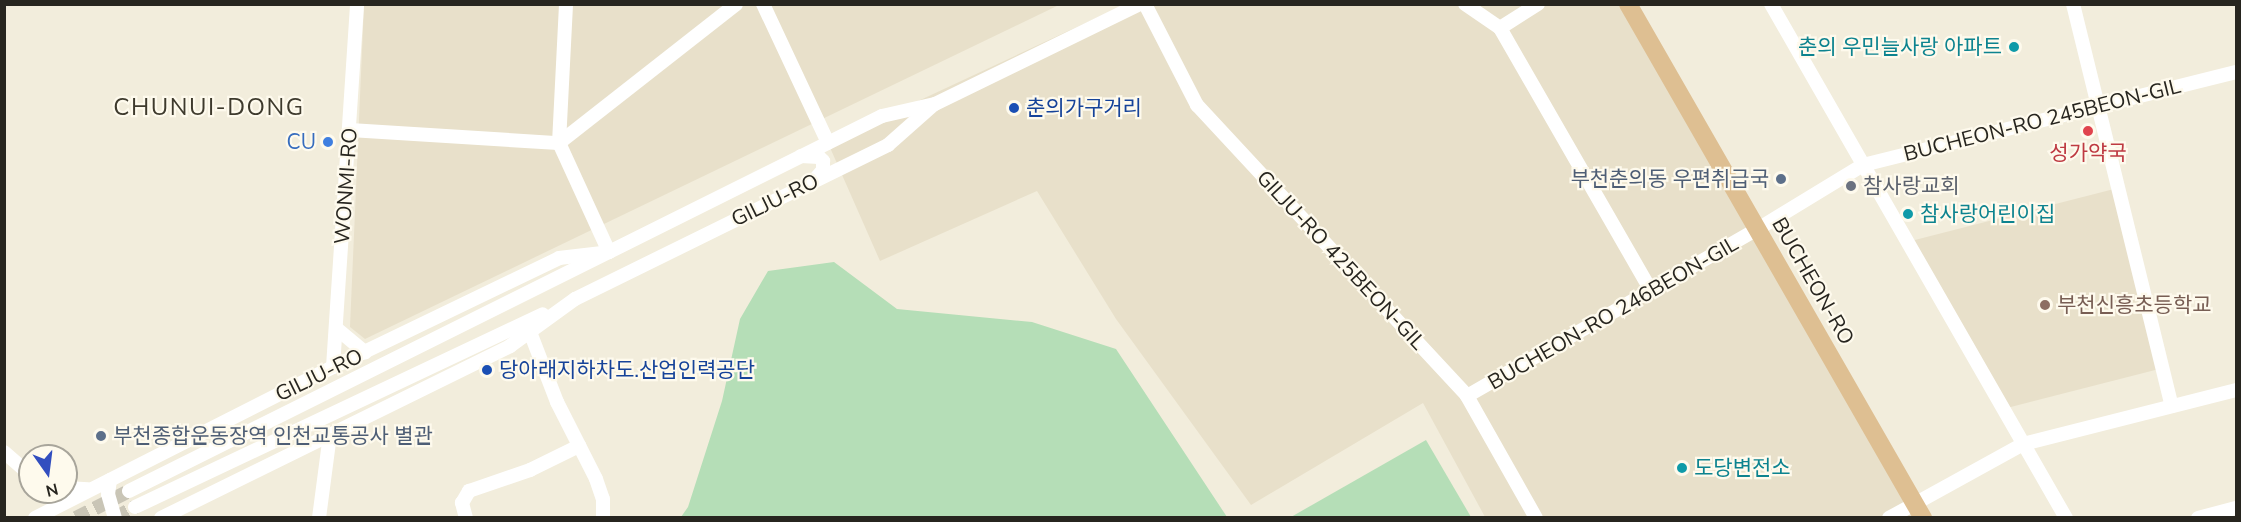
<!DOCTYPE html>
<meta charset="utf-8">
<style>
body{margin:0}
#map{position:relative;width:2241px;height:522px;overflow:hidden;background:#f2eddc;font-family:"Nunito Sans","Noto Sans KR",sans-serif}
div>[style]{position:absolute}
.built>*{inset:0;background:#e8e0ca}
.green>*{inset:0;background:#b5deb7}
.minor-tunnel>*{height:14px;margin-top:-7px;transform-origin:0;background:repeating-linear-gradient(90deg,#c9c5b6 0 14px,transparent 0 21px)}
.minor>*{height:14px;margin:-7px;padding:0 7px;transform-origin:7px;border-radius:7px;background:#fff}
.major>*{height:18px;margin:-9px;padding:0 9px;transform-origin:9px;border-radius:9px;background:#debf92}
.dots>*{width:16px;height:16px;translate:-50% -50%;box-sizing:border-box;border:3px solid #fefaed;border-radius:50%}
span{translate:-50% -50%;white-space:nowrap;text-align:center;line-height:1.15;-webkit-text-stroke:4.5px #fefaed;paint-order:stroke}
.culture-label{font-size:21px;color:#0d838f}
.right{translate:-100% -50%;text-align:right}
.left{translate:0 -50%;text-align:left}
.transit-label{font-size:21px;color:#164399}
.street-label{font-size:21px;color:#27251f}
.shop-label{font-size:21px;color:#366cbe}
.health-label{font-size:21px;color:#be3a42}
.service-label{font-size:21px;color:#4e5e75}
.worship-label{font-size:21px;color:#5b616d}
.education-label{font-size:21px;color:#785e54}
.quarter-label{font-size:24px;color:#3e3a2d;letter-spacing:1.5px}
.frame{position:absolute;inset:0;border:6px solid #27251f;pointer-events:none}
.north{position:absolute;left:18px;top:444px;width:60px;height:60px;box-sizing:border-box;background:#fefaed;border:2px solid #a8a59b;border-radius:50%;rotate:166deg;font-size:16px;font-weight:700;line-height:24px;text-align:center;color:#27251f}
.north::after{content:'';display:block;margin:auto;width:21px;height:27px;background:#324ebf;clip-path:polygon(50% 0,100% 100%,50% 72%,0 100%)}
</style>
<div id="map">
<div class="built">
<i style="clip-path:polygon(364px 5px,1059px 5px,365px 339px,350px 327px)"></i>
<i style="clip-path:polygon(1124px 5px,1628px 5px,1923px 517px,1485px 517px,1423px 403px,1251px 505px,1116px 319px,1037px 191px,880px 261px,828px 143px)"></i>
<i style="clip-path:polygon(2118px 188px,2163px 368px,2003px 409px,1907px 242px)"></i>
</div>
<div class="green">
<i style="clip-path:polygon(834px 262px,897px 309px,1032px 322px,1116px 349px,1227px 517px,681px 517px,688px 507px,722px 401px,740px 319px,768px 271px)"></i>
<i style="clip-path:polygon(1426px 440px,1471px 517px,1291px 517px)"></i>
</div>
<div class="minor-tunnel">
<i style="left:76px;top:518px;width:59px;rotate:-27deg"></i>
<i style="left:115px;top:518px;width:23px;rotate:-29deg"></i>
</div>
<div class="minor">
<i style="left:763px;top:4px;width:153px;rotate:64.9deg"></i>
<i style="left:1145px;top:4px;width:114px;rotate:62.8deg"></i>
<i style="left:1197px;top:105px;width:397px;rotate:47.1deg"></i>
<i style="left:1467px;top:396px;width:140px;rotate:60.5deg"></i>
<i style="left:1465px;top:4px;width:42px;rotate:34.4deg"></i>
<i style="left:1500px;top:28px;width:303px;rotate:60.1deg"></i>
<i style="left:1771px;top:4px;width:593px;rotate:60.15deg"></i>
<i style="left:2073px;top:4px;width:414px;rotate:76.2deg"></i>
<i style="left:1500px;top:28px;width:45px;rotate:-32.3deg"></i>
<i style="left:350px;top:130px;width:209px;rotate:3.6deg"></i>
<i style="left:559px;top:143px;width:225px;rotate:-38.1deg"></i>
<i style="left:801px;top:156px;width:18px;rotate:3deg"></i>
<i style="left:819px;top:157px;width:6px;rotate:45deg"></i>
<i style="left:823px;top:161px;width:9px;rotate:90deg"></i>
<i style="left:823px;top:170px;width:11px;rotate:131deg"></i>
<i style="left:336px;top:328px;width:38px;rotate:40deg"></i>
<i style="left:530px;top:332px;width:75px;rotate:68.9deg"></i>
<i style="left:557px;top:402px;width:86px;rotate:63.1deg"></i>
<i style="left:596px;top:479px;width:21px;rotate:71deg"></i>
<i style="left:603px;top:499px;width:19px;rotate:90deg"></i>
<i style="left:333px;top:367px;width:364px;rotate:-86.2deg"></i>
<i style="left:1467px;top:396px;width:336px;rotate:-29.9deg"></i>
<i style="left:1758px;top:229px;width:123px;rotate:-31.4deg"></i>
<i style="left:1863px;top:165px;width:384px;rotate:-14deg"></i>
<i style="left:4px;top:452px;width:35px;rotate:41deg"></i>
<i style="left:110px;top:480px;width:14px;rotate:98deg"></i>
<i style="left:108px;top:494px;width:25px;rotate:74deg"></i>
<i style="left:66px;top:488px;width:22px;rotate:3deg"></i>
<i style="left:129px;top:491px;width:536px;rotate:-26.47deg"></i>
<i style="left:609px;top:252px;width:120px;rotate:-114.6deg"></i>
<i style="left:559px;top:143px;width:139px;rotate:-87.1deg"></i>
<i style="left:135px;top:507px;width:451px;rotate:-25.3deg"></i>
<i style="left:35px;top:518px;width:334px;rotate:-26.9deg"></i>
<i style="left:333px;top:367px;width:251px;rotate:-25.7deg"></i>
<i style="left:559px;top:258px;width:50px;rotate:-6.8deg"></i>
<i style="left:609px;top:252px;width:305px;rotate:-26.5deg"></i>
<i style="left:882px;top:116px;width:54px;rotate:-12.8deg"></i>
<i style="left:935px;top:104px;width:228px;rotate:-26deg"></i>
<i style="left:161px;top:518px;width:389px;rotate:-26.2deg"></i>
<i style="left:510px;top:346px;width:80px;rotate:-35.9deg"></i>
<i style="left:575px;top:299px;width:349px;rotate:-26.2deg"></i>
<i style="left:888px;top:145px;width:60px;rotate:-41.6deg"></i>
<i style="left:319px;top:518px;width:84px;rotate:-82.5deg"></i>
<i style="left:466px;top:518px;width:16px;rotate:-105deg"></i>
<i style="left:462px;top:503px;width:14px;rotate:-60deg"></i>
<i style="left:469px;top:491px;width:65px;rotate:-19deg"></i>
<i style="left:530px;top:470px;width:55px;rotate:-26.1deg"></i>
<i style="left:1889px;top:518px;width:153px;rotate:-28.9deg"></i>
<i style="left:2023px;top:444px;width:220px;rotate:-14.2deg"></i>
<i style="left:2198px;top:518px;width:39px;rotate:-15deg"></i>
</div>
<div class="major">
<i style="left:1628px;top:4px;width:593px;rotate:60.15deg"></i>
</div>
<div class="dots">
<i style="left:2014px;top:47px;background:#0f9aa8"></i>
<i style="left:1014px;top:108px;background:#1a4fb4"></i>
<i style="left:2088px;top:131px;background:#e0444e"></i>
<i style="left:328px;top:142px;background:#3f7fe0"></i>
<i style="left:1781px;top:179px;background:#5c6f8a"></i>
<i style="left:1851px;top:186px;background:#6b7280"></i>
<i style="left:1908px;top:214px;background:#0f9aa8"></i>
<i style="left:2045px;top:305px;background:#8d6e63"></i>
<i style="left:487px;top:370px;background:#1a4fb4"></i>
<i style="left:101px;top:436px;background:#5c6f8a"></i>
<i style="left:1682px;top:468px;background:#0f9aa8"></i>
</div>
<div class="culture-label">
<span class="right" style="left:2002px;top:47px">춘의 우민늘사랑 아파트</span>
<span class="left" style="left:1920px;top:214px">참사랑어린이집</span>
<span class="left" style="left:1694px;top:468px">도당변전소</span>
</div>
<div class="transit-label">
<span class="left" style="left:1026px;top:108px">춘의가구거리</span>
<span class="left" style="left:499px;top:370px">당아래지하차도.산업인력공단</span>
</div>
<div class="street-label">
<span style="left:2042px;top:120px;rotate:-14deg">BUCHEON-RO 245BEON-GIL</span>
<span style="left:346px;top:186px;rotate:-86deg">WONMI-RO</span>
<span style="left:775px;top:200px;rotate:-26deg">GILJU-RO</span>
<span style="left:1341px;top:260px;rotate:47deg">GILJU-RO 425BEON-GIL</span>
<span style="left:1813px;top:281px;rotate:60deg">BUCHEON-RO</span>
<span style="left:1613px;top:313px;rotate:-30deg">BUCHEON-RO 246BEON-GIL</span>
<span style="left:319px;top:375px;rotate:-26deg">GILJU-RO</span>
</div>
<div class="shop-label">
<span class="right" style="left:316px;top:142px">CU</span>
</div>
<div class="health-label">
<span style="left:2088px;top:153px">성가약국</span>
</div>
<div class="service-label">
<span class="right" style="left:1769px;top:179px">부천춘의동 우편취급국</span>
<span class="left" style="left:113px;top:436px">부천종합운동장역 인천교통공사 별관</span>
</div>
<div class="worship-label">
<span class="left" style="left:1863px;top:186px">참사랑교회</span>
</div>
<div class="education-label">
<span class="left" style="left:2057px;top:305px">부천신흥초등학교</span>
</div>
<div class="quarter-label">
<span style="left:209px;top:108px">CHUNUI-DONG</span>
</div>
<div class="frame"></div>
<div class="north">N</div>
</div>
